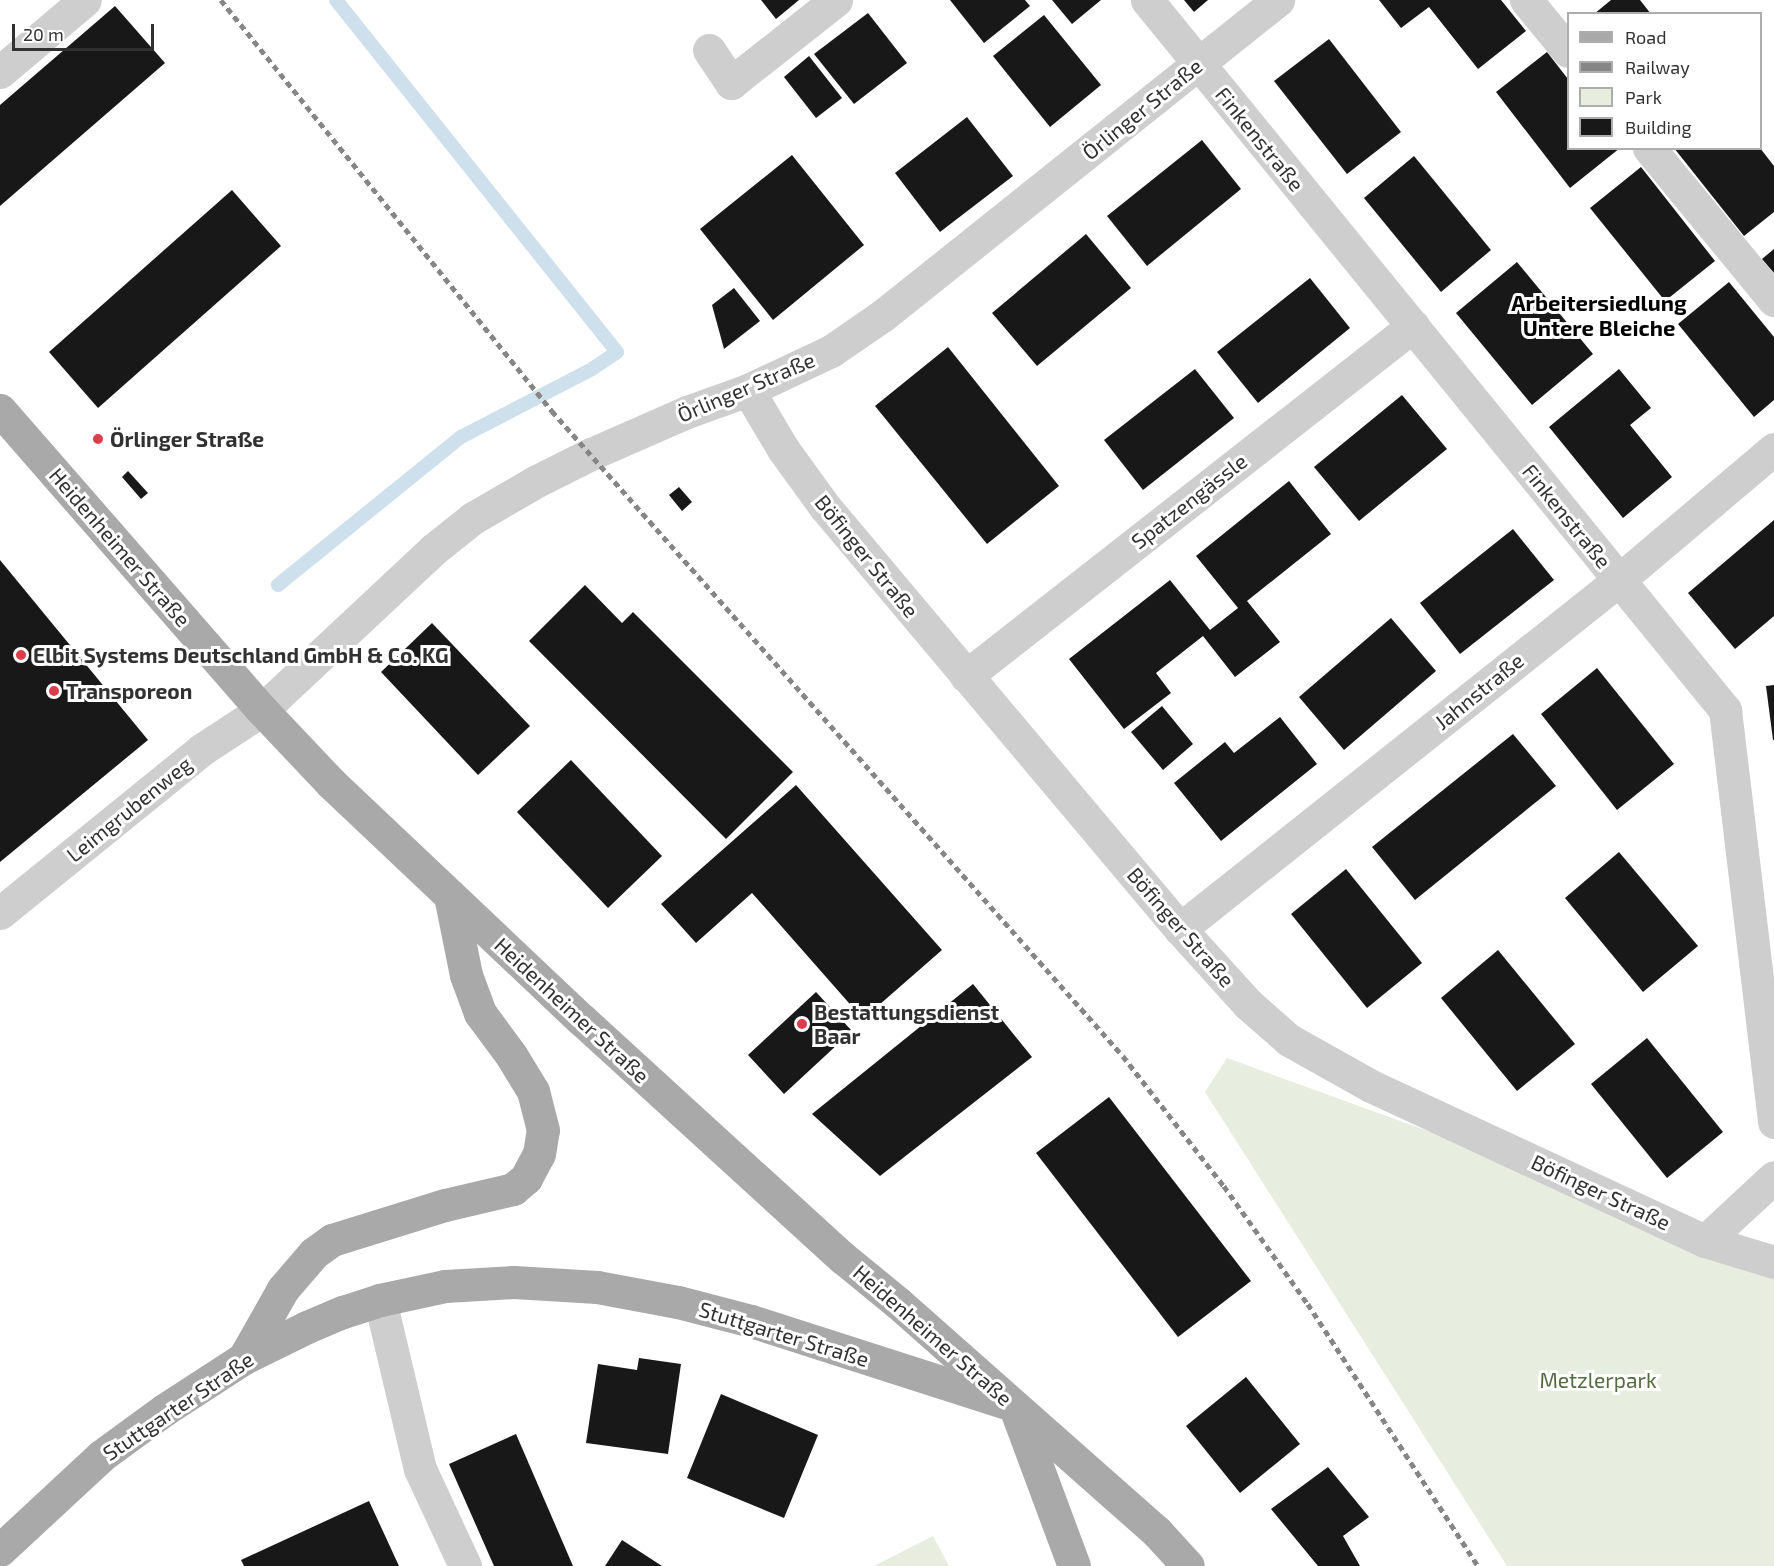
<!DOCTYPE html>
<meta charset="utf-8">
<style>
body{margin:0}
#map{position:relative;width:1774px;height:1566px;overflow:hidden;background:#fff;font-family:"Exo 2",sans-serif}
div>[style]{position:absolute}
.green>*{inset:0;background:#e7eddf}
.stream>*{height:14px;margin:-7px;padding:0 7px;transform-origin:7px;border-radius:7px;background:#cde0eb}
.building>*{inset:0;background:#181818}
.minor>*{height:33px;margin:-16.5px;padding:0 16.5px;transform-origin:16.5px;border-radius:16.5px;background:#cecece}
.major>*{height:33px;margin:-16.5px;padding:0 16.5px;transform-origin:16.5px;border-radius:16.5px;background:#a9a9a9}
.rail>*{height:4.5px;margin-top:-2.25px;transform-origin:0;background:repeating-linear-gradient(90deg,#868686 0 6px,transparent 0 10.5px)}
.dots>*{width:16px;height:16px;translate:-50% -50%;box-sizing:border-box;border:3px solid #fff;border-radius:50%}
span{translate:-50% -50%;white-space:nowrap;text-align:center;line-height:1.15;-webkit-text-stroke:6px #fff;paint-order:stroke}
.street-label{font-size:21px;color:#313131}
.poi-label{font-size:21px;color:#313131;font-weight:700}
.left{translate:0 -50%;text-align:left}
.park-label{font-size:21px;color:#546b3f}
.neighbourhood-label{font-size:22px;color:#000;font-weight:700}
.legend{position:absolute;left:1567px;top:12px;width:195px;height:138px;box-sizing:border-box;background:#fff;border:2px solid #adadad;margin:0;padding:8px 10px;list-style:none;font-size:18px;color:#313131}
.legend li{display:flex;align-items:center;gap:12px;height:30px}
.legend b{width:30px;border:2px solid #adadad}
.scale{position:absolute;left:12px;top:24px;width:142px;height:27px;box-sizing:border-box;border:3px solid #313131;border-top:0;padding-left:8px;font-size:18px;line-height:21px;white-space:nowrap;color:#313131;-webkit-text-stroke:4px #fff;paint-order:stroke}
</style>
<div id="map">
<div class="green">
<i style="clip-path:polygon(1227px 1058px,1774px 1257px,1774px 1566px,1507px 1566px,1205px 1092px)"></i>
<i style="clip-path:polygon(933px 1536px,949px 1566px,874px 1566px)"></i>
</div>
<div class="stream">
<i style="left:278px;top:585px;width:235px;rotate:-39deg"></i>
<i style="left:461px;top:437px;width:148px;rotate:-27.4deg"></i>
<i style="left:592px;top:369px;width:30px;rotate:-34deg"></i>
<i style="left:617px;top:352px;width:450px;rotate:-128.6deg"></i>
</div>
<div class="building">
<i style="clip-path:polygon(761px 0,799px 0,776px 19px)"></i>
<i style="clip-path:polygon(950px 0,1025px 0,1030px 6px,984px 43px)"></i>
<i style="clip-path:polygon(1052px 0,1101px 0,1072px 24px)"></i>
<i style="clip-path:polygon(1184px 0,1208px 0,1194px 12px)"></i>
<i style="clip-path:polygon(1379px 0,1501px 0,1526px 31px,1478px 69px,1429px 7px,1401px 28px)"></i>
<i style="clip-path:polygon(1611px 0,1640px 0,1651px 14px,1594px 14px)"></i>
<i style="clip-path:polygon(115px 6px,165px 63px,0 206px,0 105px)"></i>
<i style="clip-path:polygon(868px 13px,907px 63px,854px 104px,814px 54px)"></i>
<i style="clip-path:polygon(1044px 15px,1101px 85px,1050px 127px,993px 56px)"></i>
<i style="clip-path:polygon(1329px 39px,1401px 132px,1347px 174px,1274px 81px)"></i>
<i style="clip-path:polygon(1547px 52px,1568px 79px,1568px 148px,1620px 148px,1570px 188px,1496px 92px)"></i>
<i style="clip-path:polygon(809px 56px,842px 98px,816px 118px,784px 77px)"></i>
<i style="clip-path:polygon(967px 117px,1013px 176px,940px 232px,895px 173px)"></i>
<i style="clip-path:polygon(1202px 140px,1241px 189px,1147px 266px,1107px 216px)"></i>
<i style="clip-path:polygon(1674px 148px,1760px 148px,1774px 166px,1774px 212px,1744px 236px)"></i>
<i style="clip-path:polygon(792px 155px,864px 245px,773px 320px,700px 229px)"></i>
<i style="clip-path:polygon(1414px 156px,1491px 250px,1441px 292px,1364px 198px)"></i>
<i style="clip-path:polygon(1641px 167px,1715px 261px,1665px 301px,1590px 208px)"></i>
<i style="clip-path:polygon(232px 190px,281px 246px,98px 408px,49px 352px)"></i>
<i style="clip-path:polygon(1086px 234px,1131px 288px,1037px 366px,992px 313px)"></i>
<i style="clip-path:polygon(1774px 249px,1774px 273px,1762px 259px)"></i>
<i style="clip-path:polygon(1517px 262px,1593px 354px,1532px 405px,1456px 313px)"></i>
<i style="clip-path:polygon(1310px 278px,1350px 328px,1258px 403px,1217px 352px)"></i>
<i style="clip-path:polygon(1729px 282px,1774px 337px,1774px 400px,1754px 417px,1678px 324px)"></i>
<i style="clip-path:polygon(734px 288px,760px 321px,724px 349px,712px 305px)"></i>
<i style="clip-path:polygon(948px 347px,1059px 486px,987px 544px,875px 406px)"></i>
<i style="clip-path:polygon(1195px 369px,1234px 418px,1143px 490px,1104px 440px)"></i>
<i style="clip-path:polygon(1619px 369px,1651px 408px,1630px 425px,1672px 477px,1623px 518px,1549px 427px)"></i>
<i style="clip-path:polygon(1402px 395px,1447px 449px,1359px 521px,1314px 467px)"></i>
<i style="clip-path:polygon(128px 471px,148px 493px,141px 499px,122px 477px)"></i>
<i style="clip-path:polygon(1289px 481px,1331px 534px,1247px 601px,1280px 642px,1235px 677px,1203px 636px,1156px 673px,1171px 693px,1124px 729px,1069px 659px,1170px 580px,1210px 630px,1238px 608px,1196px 556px)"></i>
<i style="clip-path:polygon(679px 487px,692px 502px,682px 511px,669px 495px)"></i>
<i style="clip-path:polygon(1774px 520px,1774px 616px,1735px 649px,1688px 593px)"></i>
<i style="clip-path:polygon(1513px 529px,1554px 580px,1460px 654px,1420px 603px)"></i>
<i style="clip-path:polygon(0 560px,148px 740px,0 862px)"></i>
<i style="clip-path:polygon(585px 585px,622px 623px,633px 612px,793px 772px,726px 839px,529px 641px)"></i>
<i style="clip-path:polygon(1391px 618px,1436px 671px,1344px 750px,1299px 697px)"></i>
<i style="clip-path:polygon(432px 623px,530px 726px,478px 775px,381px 672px)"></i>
<i style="clip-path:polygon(1597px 668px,1674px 764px,1617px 810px,1541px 714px)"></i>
<i style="clip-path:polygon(1774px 685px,1774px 740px,1773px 740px,1766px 686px)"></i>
<i style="clip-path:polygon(1162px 706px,1193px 744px,1163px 770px,1131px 732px)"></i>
<i style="clip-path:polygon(1280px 717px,1317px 764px,1221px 841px,1174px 783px,1225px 742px,1234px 753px)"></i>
<i style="clip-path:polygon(1513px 734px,1556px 786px,1415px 900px,1372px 847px)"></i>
<i style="clip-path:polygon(571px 760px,662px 856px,608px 908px,517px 812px)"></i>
<i style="clip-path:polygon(796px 785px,942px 950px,863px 1019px,752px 893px,696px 943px,661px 904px)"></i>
<i style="clip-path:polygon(1619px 852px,1698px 946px,1643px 992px,1565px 898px)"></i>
<i style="clip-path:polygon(1346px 869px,1422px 963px,1367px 1008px,1291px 914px)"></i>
<i style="clip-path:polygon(1498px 950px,1575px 1044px,1517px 1091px,1441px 998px)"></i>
<i style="clip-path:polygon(973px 984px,1032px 1057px,880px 1176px,812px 1114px)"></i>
<i style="clip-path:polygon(816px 992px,852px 1031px,784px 1094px,748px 1055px)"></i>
<i style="clip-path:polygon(1647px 1038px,1723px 1132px,1667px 1178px,1591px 1084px)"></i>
<i style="clip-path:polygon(1109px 1097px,1251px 1281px,1178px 1337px,1036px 1153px)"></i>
<i style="clip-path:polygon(639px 1358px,681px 1364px,668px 1454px,586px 1443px,598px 1364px,637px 1370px)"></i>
<i style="clip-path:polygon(1246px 1377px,1300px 1444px,1240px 1493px,1186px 1426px)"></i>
<i style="clip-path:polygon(721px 1394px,818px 1435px,784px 1518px,687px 1478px)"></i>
<i style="clip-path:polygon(516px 1434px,573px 1566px,494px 1566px,449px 1464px)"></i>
<i style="clip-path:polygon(1328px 1467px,1369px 1517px,1343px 1536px,1360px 1566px,1318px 1566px,1271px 1509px)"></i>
<i style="clip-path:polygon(369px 1501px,399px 1566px,244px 1566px,241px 1560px)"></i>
<i style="clip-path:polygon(622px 1540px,662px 1566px,605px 1566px)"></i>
</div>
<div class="minor">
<i style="left:1147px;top:0;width:916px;rotate:50.85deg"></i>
<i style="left:1725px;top:710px;width:415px;rotate:83.2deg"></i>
<i style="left:1526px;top:0;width:66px;rotate:50.5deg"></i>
<i style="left:709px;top:50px;width:40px;rotate:56deg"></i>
<i style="left:731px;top:83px;width:134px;rotate:-38.3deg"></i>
<i style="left:0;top:72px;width:111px;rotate:-40.3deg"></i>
<i style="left:1649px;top:148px;width:197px;rotate:50.6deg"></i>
<i style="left:748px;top:390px;width:69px;rotate:59.3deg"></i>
<i style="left:783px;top:449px;width:72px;rotate:54.1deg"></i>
<i style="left:825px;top:507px;width:551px;rotate:49.93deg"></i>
<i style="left:1180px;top:929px;width:101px;rotate:47.8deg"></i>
<i style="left:1248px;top:1004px;width:55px;rotate:41.3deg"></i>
<i style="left:1289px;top:1040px;width:94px;rotate:29.3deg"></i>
<i style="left:1371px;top:1086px;width:368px;rotate:24.9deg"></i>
<i style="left:1705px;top:1241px;width:72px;rotate:16.9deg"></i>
<i style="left:966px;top:676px;width:568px;rotate:-38.06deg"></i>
<i style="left:0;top:913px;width:259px;rotate:-39deg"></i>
<i style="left:201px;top:750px;width:73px;rotate:-33.3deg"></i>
<i style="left:262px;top:710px;width:236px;rotate:-43.1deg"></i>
<i style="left:434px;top:549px;width:50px;rotate:-38.5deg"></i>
<i style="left:473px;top:518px;width:72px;rotate:-30.1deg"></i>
<i style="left:535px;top:482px;width:63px;rotate:-26.6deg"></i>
<i style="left:591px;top:454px;width:105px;rotate:-23.6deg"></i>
<i style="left:687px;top:412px;width:65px;rotate:-19.8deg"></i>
<i style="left:748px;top:390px;width:92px;rotate:-25.2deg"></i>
<i style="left:831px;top:351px;width:62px;rotate:-34.5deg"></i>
<i style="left:882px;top:316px;width:507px;rotate:-38.59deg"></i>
<i style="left:1180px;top:929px;width:561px;rotate:-38.48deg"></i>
<i style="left:1619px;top:580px;width:203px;rotate:-40.2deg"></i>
<i style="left:1705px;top:1241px;width:94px;rotate:-42.8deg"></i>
<i style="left:380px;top:1300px;width:174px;rotate:76.7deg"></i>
<i style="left:420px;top:1469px;width:107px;rotate:65.1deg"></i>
</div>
<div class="major">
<i style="left:0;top:410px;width:398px;rotate:48.9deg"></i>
<i style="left:262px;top:710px;width:100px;rotate:46.6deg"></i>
<i style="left:331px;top:783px;width:345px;rotate:43.4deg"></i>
<i style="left:582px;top:1020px;width:353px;rotate:42.4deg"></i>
<i style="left:843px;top:1258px;width:71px;rotate:39.3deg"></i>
<i style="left:898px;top:1303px;width:344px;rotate:41.5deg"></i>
<i style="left:1156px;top:1531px;width:47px;rotate:47.6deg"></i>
<i style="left:244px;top:1358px;width:79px;rotate:-60.5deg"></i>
<i style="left:283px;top:1289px;width:48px;rotate:-49.3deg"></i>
<i style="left:314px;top:1253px;width:22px;rotate:-36deg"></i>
<i style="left:332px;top:1240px;width:118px;rotate:-17.2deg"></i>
<i style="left:445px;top:1205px;width:70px;rotate:-13.2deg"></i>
<i style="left:513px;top:1189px;width:17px;rotate:-40deg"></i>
<i style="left:526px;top:1178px;width:27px;rotate:-62deg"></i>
<i style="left:539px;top:1154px;width:24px;rotate:-81deg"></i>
<i style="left:543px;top:1130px;width:40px;rotate:-104.4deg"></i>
<i style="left:533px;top:1091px;width:42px;rotate:-121.4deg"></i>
<i style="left:511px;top:1055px;width:52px;rotate:-126.4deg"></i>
<i style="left:480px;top:1013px;width:40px;rotate:-110.2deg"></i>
<i style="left:466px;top:975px;width:81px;rotate:-101.4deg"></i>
<i style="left:1016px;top:1410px;width:166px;rotate:69.6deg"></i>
<i style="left:0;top:1550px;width:138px;rotate:-42.9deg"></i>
<i style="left:101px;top:1456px;width:78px;rotate:-36.1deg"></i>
<i style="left:164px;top:1410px;width:95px;rotate:-33deg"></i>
<i style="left:244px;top:1358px;width:70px;rotate:-26.2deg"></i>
<i style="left:307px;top:1327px;width:39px;rotate:-23deg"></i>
<i style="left:343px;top:1312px;width:39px;rotate:-18deg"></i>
<i style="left:380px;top:1300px;width:66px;rotate:-12.2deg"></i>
<i style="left:445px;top:1286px;width:69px;rotate:-3.3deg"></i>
<i style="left:514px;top:1282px;width:83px;rotate:3.4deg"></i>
<i style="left:597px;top:1287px;width:82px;rotate:10.5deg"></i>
<i style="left:678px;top:1302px;width:75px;rotate:14.6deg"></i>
<i style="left:751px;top:1321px;width:266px;rotate:17.8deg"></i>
</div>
<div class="rail">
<i style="left:221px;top:0;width:528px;rotate:51.15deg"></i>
<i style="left:552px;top:411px;width:861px;rotate:48.48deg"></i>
<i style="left:1123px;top:1056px;width:165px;rotate:52.2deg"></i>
<i style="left:1224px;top:1186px;width:145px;rotate:54.6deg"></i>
<i style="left:1308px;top:1304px;width:312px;rotate:57deg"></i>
</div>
<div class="dots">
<i style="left:98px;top:439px;background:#dd3d4a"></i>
<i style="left:21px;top:655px;background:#dd3d4a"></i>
<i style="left:54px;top:691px;background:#dd3d4a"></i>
<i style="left:802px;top:1024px;background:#dd3d4a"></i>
</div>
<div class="street-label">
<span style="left:1142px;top:109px;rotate:-39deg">Örlinger Straße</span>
<span style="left:1260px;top:139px;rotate:51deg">Finkenstraße</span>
<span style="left:746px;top:387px;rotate:-23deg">Örlinger Straße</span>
<span style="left:1189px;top:501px;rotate:-38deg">Spatzengässle</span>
<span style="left:1567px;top:516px;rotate:51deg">Finkenstraße</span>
<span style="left:120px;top:547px;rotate:49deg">Heidenheimer Straße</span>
<span style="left:867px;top:556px;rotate:51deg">Böfinger Straße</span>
<span style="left:1479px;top:691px;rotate:-39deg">Jahnstraße</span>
<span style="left:129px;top:809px;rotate:-39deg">Leimgrubenweg</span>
<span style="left:1181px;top:927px;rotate:49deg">Böfinger Straße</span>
<span style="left:572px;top:1010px;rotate:43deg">Heidenheimer Straße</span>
<span style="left:1601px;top:1192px;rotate:25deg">Böfinger Straße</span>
<span style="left:784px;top:1334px;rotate:17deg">Stuttgarter Straße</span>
<span style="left:933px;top:1335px;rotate:41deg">Heidenheimer Straße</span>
<span style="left:178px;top:1406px;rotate:-34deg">Stuttgarter Straße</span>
</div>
<div class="poi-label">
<span class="left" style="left:110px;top:439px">Örlinger Straße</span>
<span class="left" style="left:33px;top:655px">Elbit Systems Deutschland GmbH &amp; Co. KG</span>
<span class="left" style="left:66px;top:691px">Transporeon</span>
<span class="left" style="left:814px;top:1024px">Bestattungsdienst<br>Baar</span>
</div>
<div class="park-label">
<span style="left:1598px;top:1380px">Metzlerpark</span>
</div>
<div class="neighbourhood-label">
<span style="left:1599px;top:315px">Arbeitersiedlung<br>Untere Bleiche</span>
</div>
<ul class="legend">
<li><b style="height:8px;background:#a9a9a9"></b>Road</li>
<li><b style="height:8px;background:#868686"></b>Railway</li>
<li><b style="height:16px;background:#e7eddf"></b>Park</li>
<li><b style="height:16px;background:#181818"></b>Building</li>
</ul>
<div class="scale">20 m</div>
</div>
